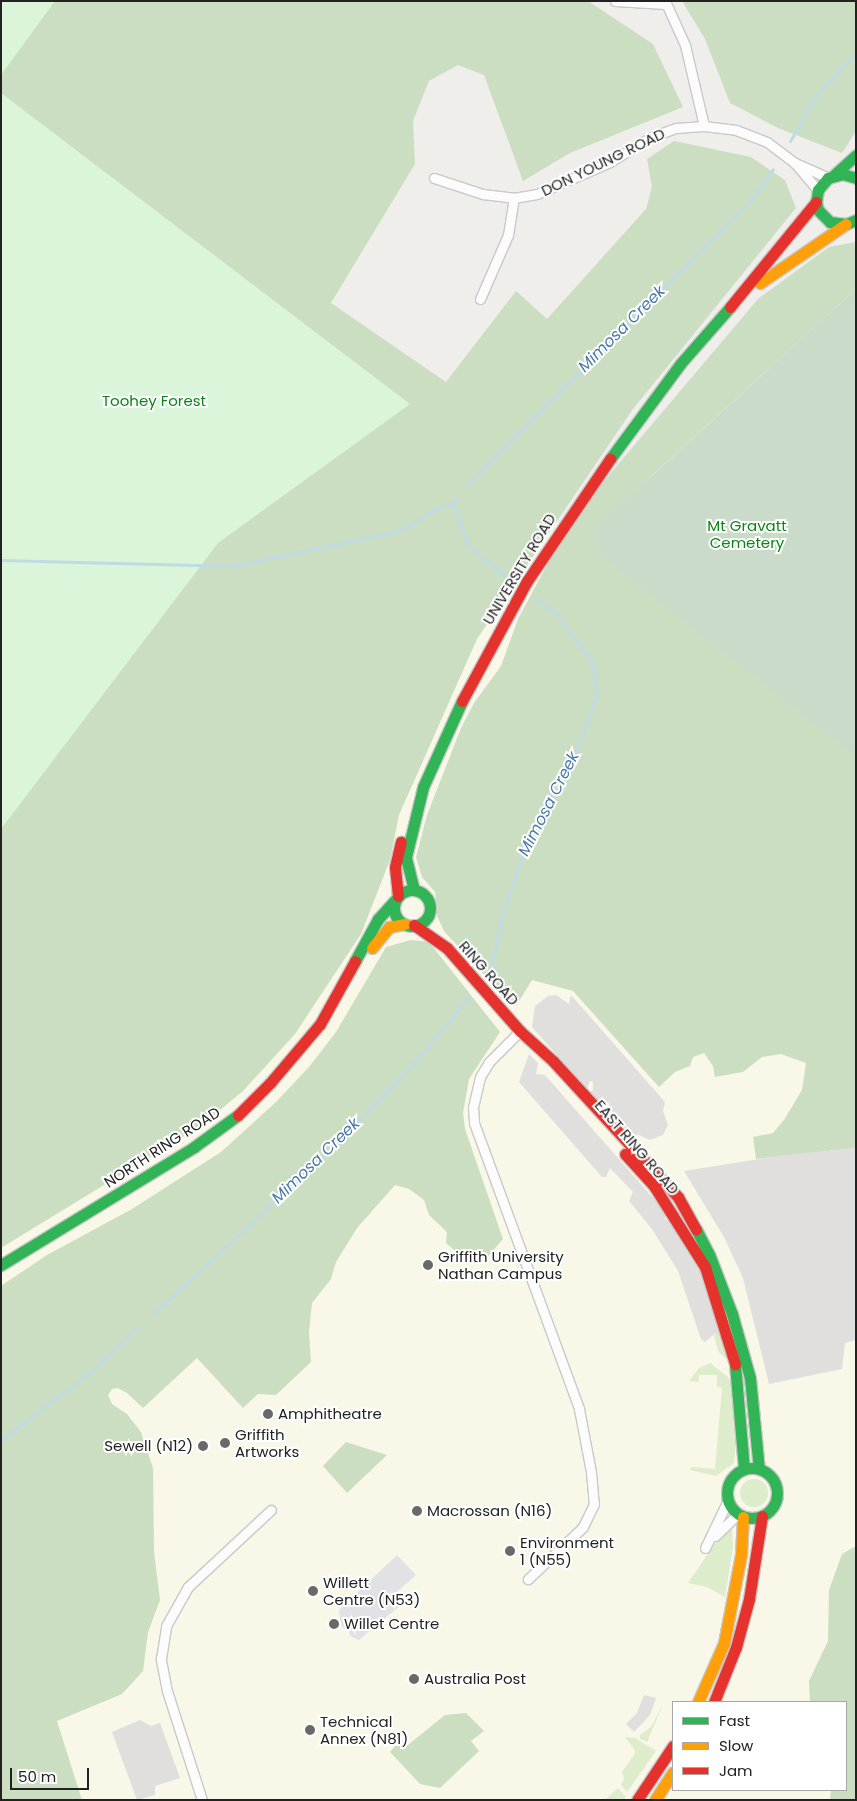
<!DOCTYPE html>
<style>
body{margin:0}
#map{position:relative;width:857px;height:1801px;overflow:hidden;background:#f0eeeb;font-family:Poppins,sans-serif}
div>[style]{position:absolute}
.education>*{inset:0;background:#f8f7e8}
.grass>*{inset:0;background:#ddeccb}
.round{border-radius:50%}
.forest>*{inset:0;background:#cbdec1}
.cemetery>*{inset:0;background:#cadbca}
.park>*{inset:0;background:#daf5da}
.parking>*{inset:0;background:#e0dfde}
.plaza>*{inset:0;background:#e2e1e5}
.stream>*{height:3px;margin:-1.5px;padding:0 1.5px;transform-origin:1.5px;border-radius:1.5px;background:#bfdbe3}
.roads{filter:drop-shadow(1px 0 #c9c8c7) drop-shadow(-1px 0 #c9c8c7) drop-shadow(0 1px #c9c8c7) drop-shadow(0 -1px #c9c8c7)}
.street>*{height:9px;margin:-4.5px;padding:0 4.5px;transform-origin:4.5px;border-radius:4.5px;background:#fdfcfc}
.fast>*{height:11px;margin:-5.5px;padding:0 5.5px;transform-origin:5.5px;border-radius:5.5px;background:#30b455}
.fast>.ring{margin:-5.5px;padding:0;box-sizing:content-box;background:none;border:11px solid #30b455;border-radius:50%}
.slow>*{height:11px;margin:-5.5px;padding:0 5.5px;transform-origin:5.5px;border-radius:5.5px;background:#ff9f0a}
.jam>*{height:11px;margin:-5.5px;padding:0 5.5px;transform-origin:5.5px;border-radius:5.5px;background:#e5322d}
.dots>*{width:14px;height:14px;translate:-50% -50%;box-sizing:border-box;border:2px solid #fff;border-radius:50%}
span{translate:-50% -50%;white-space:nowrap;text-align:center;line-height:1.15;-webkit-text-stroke:4px #fff;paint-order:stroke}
.street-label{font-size:15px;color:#222}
.park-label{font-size:15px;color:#0c8416}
.poi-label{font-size:15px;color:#222}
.left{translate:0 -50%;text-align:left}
.right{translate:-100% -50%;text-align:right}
.water-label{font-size:16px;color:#4a7aab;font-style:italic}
.frame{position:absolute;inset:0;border:2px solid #222;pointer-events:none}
.legend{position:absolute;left:672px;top:1701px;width:175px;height:90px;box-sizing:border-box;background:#fff;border:1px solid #a7a7a7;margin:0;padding:6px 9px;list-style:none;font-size:15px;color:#222}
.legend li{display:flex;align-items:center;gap:10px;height:25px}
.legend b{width:25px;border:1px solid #a7a7a7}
.scale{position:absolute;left:10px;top:1768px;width:79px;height:22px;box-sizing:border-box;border:2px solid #222;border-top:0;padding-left:6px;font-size:15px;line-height:18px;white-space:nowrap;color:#222;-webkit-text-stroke:4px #fff;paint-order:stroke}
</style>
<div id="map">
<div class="education">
<i style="clip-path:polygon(evenodd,541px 509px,856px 756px,856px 1800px,1px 1800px,1px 829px,541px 509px,673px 1702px,846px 1702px,846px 1790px,673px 1790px,673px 1702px)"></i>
</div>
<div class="grass">
<i style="clip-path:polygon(716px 1333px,723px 1337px,727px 1360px,718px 1351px,714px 1336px)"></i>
<i style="clip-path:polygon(710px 1363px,728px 1377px,734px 1388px,737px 1433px,734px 1463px,716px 1476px,690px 1470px,691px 1467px,715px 1469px,722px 1388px,717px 1387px,717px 1375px,699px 1375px,699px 1382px,689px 1381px,699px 1368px)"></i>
<i class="round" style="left:740px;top:1479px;width:28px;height:28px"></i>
<i style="clip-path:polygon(732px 1527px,733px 1547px,725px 1597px,707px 1587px,688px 1583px,720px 1536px)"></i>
<i style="clip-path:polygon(663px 1704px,647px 1742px,640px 1739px,640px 1735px,651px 1727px)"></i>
<i style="clip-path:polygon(625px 1737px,635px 1738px,656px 1751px,627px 1792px,621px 1785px,624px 1779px,622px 1772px,636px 1752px)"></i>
<i style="clip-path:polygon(618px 1788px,625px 1796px,625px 1800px,605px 1800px)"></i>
</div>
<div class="forest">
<i style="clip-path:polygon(1px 1px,588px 1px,653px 44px,683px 107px,570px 153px,523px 181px,484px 75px,458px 65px,429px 81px,413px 121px,415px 164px,331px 303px,446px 382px,516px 291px,547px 319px,646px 209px,652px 187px,647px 159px,674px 141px,751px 157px,785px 180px,796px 208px,633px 409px,477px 639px,399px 815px,390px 860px,361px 934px,295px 1034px,243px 1091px,202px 1125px,1px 1248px)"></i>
<i style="clip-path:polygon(682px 1px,856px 1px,856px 131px,842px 153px,778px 128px,730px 103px,705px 39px)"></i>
<i style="clip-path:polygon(856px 242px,856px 289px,646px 481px,856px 692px,856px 1148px,756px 1159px,753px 1137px,773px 1133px,784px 1120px,802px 1090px,806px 1063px,781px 1054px,762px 1057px,743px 1072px,715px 1077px,713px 1066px,704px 1053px,693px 1057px,690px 1066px,675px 1072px,659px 1087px,573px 991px,532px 980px,516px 1006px,510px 1003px,444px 931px,437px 916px,435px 892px,422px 877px,416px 857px,427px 815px,461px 728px,474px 703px,501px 666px,518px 619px,571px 520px,758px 299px,829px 247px)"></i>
<i style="clip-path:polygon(411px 940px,429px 942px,500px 1032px,469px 1079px,463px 1113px,465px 1129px,503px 1239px,484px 1261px,470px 1264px,446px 1243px,447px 1232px,429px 1215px,424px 1200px,409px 1189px,395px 1185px,357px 1228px,336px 1262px,331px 1279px,312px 1303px,309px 1332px,311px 1362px,276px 1395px,258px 1394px,243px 1408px,197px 1358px,143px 1408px,127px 1393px,118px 1388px,112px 1389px,108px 1395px,112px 1404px,127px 1414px,141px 1432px,153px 1468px,154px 1552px,160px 1600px,148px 1632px,143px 1671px,122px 1694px,57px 1721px,82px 1800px,1px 1800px,1px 1286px,47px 1255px,132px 1209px,221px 1152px,276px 1102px,309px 1067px,336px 1032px,386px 947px)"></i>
<i style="clip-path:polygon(346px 1442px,387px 1455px,347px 1493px,323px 1466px)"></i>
<i style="clip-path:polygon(856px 1546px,856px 1800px,830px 1800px,831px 1790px,846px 1790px,846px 1702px,810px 1702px,809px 1681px,828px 1641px,829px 1590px,842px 1554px)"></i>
<i style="clip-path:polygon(466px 1713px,484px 1731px,471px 1741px,479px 1751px,440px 1788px,420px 1784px,390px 1752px,397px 1744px,408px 1745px,445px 1715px)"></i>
</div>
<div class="cemetery">
<i style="clip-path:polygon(856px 289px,856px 756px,597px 553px,596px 527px)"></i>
</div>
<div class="park">
<i style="clip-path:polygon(1px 1px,55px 1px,1px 75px)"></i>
<i style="clip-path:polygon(1px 93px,410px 404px,218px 543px,1px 829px)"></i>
</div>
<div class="parking">
<i style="clip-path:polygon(556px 995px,569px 1004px,571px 995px,665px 1102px,663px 1111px,668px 1125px,663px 1135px,650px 1140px,637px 1134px,637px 1140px,632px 1140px,610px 1116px,609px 1102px,600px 1105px,588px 1093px,593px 1090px,593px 1082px,590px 1081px,587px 1089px,532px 1027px,535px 1006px,548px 996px)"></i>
<i style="clip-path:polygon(529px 1054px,538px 1063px,536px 1074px,545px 1075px,668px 1215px,664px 1218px,671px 1223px,700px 1272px,723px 1337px,716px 1333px,705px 1342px,701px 1339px,678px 1271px,652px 1229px,629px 1201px,633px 1192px,610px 1168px,606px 1177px,602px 1177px,519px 1082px)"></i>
<i style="clip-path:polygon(856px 1148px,856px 1340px,845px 1343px,842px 1369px,769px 1384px,743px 1278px,724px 1237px,684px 1171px,778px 1156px)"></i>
<i style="clip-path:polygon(644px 1695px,656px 1698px,650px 1715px,634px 1732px,626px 1724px,637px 1713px)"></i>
<i style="clip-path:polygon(140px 1720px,151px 1726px,160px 1723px,180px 1778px,155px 1786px,155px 1795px,137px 1800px,112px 1732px)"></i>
</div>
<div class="plaza">
<i style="clip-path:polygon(397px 1555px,416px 1575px,392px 1596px,401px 1605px,359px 1640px,352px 1637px,341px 1625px,339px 1610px)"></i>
</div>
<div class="stream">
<i style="left:790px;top:141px;width:56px;rotate:-59.7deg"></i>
<i style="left:818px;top:93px;width:55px;rotate:-46.5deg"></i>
<i style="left:467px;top:485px;width:401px;rotate:-45.1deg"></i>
<i style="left:750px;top:201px;width:39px;rotate:-54deg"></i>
<i style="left:456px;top:499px;width:5px;rotate:127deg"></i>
<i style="left:453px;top:503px;width:45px;rotate:70.3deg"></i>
<i style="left:468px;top:545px;width:61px;rotate:39.7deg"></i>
<i style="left:1px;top:560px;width:232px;rotate:1.5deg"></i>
<i style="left:233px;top:566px;width:173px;rotate:-12deg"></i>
<i style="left:402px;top:530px;width:39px;rotate:-32deg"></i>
<i style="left:435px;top:509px;width:19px;rotate:-18deg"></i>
<i style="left:490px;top:972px;width:57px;rotate:-77.9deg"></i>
<i style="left:502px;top:916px;width:75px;rotate:-71.3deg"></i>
<i style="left:526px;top:845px;width:94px;rotate:-60.7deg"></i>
<i style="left:572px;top:763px;width:73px;rotate:-70.1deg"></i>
<i style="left:597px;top:694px;width:30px;rotate:-98deg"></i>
<i style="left:593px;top:664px;width:62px;rotate:-125.8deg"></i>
<i style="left:557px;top:614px;width:26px;rotate:-143deg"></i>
<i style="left:152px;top:1315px;width:234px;rotate:-42.8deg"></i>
<i style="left:324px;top:1156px;width:128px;rotate:-45.9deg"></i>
<i style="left:413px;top:1064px;width:87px;rotate:-50.1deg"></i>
<i style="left:1px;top:1440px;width:114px;rotate:-37.2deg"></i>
<i style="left:92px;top:1371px;width:65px;rotate:-43.8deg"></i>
</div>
<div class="roads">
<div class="street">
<i style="left:615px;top:1px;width:50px;rotate:3.4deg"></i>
<i style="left:665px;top:1px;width:48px;rotate:65.6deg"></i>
<i style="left:685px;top:45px;width:83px;rotate:76.8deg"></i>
<i style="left:795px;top:163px;width:36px;rotate:24deg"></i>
<i style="left:434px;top:178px;width:52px;rotate:18.1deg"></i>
<i style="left:483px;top:194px;width:31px;rotate:7deg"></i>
<i style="left:514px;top:198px;width:23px;rotate:-10deg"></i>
<i style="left:537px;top:194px;width:80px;rotate:-23.7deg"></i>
<i style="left:610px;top:162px;width:48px;rotate:-31.4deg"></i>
<i style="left:651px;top:137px;width:27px;rotate:-20deg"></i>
<i style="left:676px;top:128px;width:28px;rotate:-4deg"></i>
<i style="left:704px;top:126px;width:32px;rotate:7deg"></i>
<i style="left:736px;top:130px;width:33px;rotate:21deg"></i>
<i style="left:767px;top:142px;width:35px;rotate:37deg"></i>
<i style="left:795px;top:163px;width:35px;rotate:50deg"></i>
<i style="left:480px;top:299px;width:70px;rotate:-66.4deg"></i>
<i style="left:508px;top:235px;width:37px;rotate:-81deg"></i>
<i style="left:520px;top:1031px;width:44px;rotate:135deg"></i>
<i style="left:489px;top:1062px;width:17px;rotate:121deg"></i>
<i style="left:480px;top:1077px;width:31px;rotate:103deg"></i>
<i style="left:473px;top:1107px;width:16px;rotate:86deg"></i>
<i style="left:474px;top:1123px;width:305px;rotate:69.8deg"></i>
<i style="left:579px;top:1409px;width:64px;rotate:79.2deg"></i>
<i style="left:591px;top:1472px;width:32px;rotate:85deg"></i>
<i style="left:594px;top:1504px;width:25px;rotate:116deg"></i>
<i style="left:583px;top:1527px;width:76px;rotate:136.6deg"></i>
<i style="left:715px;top:1536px;width:32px;rotate:-44deg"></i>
<i style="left:705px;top:1548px;width:53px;rotate:-64.4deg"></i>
<i style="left:202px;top:1800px;width:114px;rotate:-107.8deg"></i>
<i style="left:167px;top:1691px;width:33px;rotate:-101deg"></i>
<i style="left:161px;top:1659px;width:33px;rotate:-81deg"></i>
<i style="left:166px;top:1626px;width:45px;rotate:-60.6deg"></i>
<i style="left:188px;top:1587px;width:113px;rotate:-42.9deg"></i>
</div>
<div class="fast">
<i style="left:835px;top:174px;width:28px;rotate:-42deg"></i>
<i style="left:856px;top:178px;width:14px;rotate:-163deg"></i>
<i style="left:843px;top:174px;width:16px;rotate:165deg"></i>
<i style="left:828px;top:178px;width:16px;rotate:130deg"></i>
<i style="left:818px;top:190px;width:12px;rotate:99deg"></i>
<i style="left:816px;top:202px;width:8px;rotate:76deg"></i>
<i style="left:818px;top:210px;width:17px;rotate:45deg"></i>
<i style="left:830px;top:222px;width:16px;rotate:7deg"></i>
<i style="left:846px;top:224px;width:11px;rotate:-22deg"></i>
<i style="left:610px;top:459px;width:119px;rotate:-53.5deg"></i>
<i style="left:681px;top:363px;width:74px;rotate:-48.8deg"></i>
<i style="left:414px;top:890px;width:34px;rotate:-104deg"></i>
<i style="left:406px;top:857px;width:72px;rotate:-76.3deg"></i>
<i style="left:423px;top:787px;width:94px;rotate:-65.6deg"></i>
<i class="ring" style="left:394px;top:890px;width:25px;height:25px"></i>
<i style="left:355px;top:961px;width:48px;rotate:-61.3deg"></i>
<i style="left:378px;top:919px;width:25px;rotate:-48deg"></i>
<i style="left:696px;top:1229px;width:28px;rotate:63deg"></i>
<i style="left:709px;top:1254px;width:64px;rotate:69deg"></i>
<i style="left:732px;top:1314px;width:66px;rotate:74.3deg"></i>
<i style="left:750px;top:1378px;width:91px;rotate:84.4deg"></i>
<i style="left:1px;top:1265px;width:226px;rotate:-31.4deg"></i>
<i style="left:194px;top:1147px;width:54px;rotate:-36deg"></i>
<i style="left:735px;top:1364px;width:105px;rotate:85.1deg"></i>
<i class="ring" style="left:727px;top:1468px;width:39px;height:39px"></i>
</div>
<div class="slow">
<i style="left:760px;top:283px;width:104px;rotate:-34.5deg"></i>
<i style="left:372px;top:948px;width:27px;rotate:-51deg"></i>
<i style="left:389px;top:927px;width:16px;rotate:-11deg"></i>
<i style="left:698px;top:1702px;width:64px;rotate:-66.2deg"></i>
<i style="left:724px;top:1643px;width:90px;rotate:-79.1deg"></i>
<i style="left:741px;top:1555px;width:38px;rotate:-87deg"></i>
<i style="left:655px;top:1800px;width:33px;rotate:-57deg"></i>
</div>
<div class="jam">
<i style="left:730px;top:307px;width:136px;rotate:-50.7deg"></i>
<i style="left:462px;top:701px;width:136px;rotate:-61.6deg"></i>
<i style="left:527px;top:581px;width:148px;rotate:-55.8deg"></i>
<i style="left:398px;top:896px;width:29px;rotate:-96deg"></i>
<i style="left:395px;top:867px;width:26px;rotate:-77deg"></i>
<i style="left:414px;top:925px;width:40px;rotate:34.9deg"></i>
<i style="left:447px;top:948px;width:111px;rotate:48.7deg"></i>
<i style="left:520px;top:1031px;width:45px;rotate:42.3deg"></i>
<i style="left:553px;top:1061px;width:185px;rotate:47.4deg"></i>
<i style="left:678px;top:1197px;width:37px;rotate:61deg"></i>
<i style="left:238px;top:1115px;width:45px;rotate:-45deg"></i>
<i style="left:270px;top:1083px;width:77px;rotate:-49.7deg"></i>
<i style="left:320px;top:1024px;width:72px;rotate:-60.9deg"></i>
<i style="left:625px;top:1154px;width:43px;rotate:47.8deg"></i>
<i style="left:654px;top:1186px;width:96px;rotate:57.8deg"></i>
<i style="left:705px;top:1267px;width:102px;rotate:72.8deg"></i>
<i style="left:714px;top:1702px;width:59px;rotate:-68.2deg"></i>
<i style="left:736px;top:1647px;width:50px;rotate:-74.8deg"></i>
<i style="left:749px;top:1599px;width:84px;rotate:-81.1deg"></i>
<i style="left:637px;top:1800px;width:65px;rotate:-56.3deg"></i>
</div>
</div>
<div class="dots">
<i style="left:428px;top:1265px;background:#6a6968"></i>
<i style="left:268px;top:1414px;background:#6a6968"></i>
<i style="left:225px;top:1443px;background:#6a6968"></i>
<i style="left:203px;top:1446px;background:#6a6968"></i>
<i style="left:417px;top:1511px;background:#6a6968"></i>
<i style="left:510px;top:1551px;background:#6a6968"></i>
<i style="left:313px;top:1591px;background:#6a6968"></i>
<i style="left:334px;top:1624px;background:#6a6968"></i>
<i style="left:414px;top:1679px;background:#6a6968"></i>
<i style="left:310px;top:1730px;background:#6a6968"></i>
</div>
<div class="street-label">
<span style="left:603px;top:162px;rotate:-26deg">DON YOUNG ROAD</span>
<span style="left:519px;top:569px;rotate:-59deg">UNIVERSITY ROAD</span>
<span style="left:489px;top:973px;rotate:48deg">RING ROAD</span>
<span style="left:162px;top:1147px;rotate:-33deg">NORTH RING ROAD</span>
<span style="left:637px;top:1147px;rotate:49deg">EAST RING ROAD</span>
</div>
<div class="park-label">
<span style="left:154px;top:401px">Toohey Forest</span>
<span style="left:747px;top:534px">Mt Gravatt<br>Cemetery</span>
</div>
<div class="poi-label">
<span class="left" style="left:438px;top:1265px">Griffith University<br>Nathan Campus</span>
<span class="left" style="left:278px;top:1414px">Amphitheatre</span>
<span class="left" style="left:235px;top:1443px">Griffith<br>Artworks</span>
<span class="right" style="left:193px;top:1446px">Sewell (N12)</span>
<span class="left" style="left:427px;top:1511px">Macrossan (N16)</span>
<span class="left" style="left:520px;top:1551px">Environment<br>1 (N55)</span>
<span class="left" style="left:323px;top:1591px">Willett<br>Centre (N53)</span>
<span class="left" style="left:344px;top:1624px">Willet Centre</span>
<span class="left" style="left:424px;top:1679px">Australia Post</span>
<span class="left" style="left:320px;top:1730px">Technical<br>Annex (N81)</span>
</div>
<div class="water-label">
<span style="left:622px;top:329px;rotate:-45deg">Mimosa Creek</span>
<span style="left:549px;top:804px;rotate:-63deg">Mimosa Creek</span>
<span style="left:316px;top:1161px;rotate:-44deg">Mimosa Creek</span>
</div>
<div class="frame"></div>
<ul class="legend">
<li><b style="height:6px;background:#30b455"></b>Fast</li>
<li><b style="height:6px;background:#ff9f0a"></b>Slow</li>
<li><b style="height:6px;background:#e5322d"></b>Jam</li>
</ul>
<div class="scale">50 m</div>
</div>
